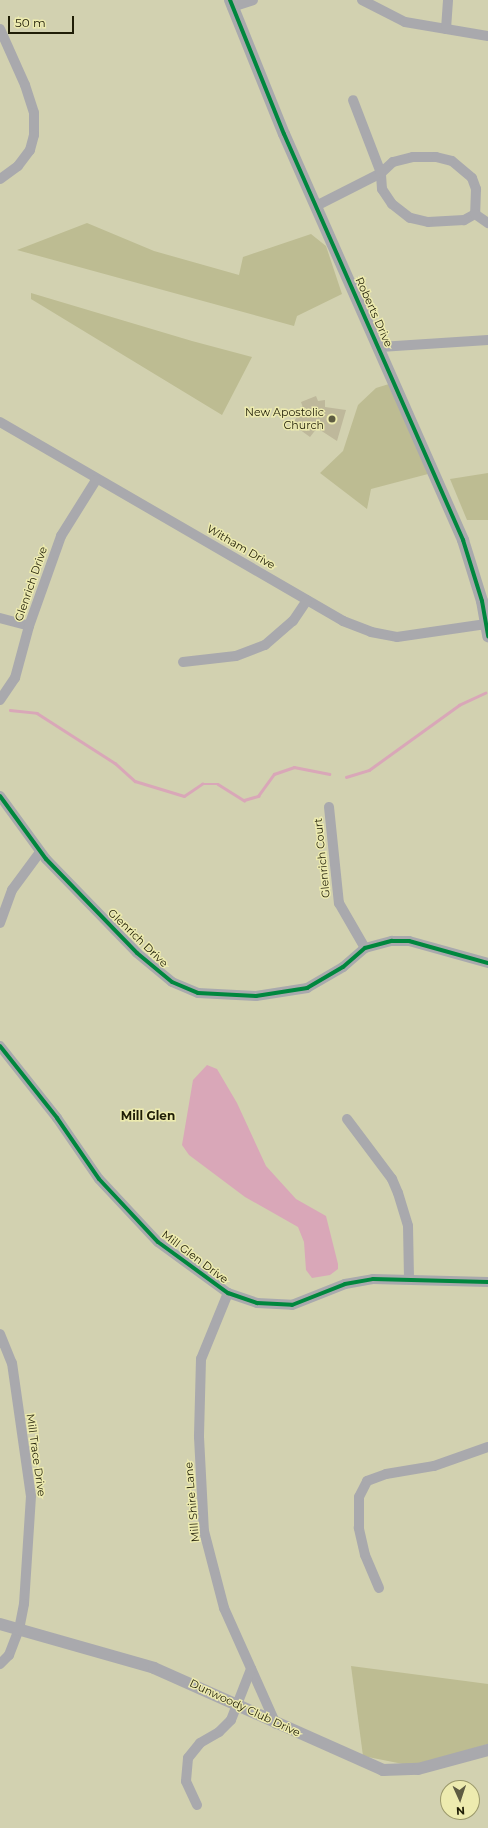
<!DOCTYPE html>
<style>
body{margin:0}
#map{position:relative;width:488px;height:1828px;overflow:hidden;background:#d2d1b0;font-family:Montserrat,sans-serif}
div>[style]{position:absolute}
.green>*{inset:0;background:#bdbc92}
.water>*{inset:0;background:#d9a7b8}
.stream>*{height:2.5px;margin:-1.25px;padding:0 1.25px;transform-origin:1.25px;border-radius:1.25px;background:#d9a7b8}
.building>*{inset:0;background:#beb89b}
.minor>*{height:10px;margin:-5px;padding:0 5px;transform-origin:5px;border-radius:5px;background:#a9a9ad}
.tertiary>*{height:12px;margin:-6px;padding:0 6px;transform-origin:6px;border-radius:6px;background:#a9a9ad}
.cycleway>*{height:4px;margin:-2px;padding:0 2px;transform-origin:2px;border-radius:2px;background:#00873e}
.dots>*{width:11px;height:11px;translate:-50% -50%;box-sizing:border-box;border:2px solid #edebaf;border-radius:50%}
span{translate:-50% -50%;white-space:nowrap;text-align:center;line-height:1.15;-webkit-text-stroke:3px #edebaf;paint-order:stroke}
.street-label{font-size:11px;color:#1f1d06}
.poi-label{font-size:11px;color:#1f1d06}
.right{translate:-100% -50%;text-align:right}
.neighbourhood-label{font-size:12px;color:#1f1d06;font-weight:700}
.north{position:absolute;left:440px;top:1780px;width:40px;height:40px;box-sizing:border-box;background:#edebaf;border:1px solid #9b996b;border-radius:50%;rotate:177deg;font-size:11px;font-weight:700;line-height:16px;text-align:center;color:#1f1d06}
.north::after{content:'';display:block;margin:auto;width:14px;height:18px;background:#5e5c42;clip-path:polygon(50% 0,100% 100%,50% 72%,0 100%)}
.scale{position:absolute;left:8px;top:16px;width:66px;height:18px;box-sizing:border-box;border:2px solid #1f1d06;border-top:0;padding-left:5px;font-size:12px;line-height:14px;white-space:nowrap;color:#1f1d06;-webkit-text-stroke:3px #edebaf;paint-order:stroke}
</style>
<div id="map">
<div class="green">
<i style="clip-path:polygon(87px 223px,154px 251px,239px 275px,243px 257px,311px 234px,326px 246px,342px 294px,297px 316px,294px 326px,17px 250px)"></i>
<i style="clip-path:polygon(31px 293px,192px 341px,252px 357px,222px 415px,31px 299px)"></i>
<i style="clip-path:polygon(389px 384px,428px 474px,371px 489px,367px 509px,320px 473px,343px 451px,358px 405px,376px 388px)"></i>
<i style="clip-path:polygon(488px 473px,488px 520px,467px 520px,450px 479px)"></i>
<i style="clip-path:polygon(351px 1666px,488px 1684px,488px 1744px,428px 1762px,408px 1765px,363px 1756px)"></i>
</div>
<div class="water">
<i style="clip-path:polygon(207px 1065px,217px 1069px,237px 1103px,266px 1166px,296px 1199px,326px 1216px,338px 1264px,338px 1269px,330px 1275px,312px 1278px,306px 1270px,304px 1242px,298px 1227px,245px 1197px,189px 1155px,182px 1145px,193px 1080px)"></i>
</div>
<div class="stream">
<i style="left:10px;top:710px;width:27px;rotate:6deg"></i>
<i style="left:37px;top:713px;width:93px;rotate:32.7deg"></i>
<i style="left:115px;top:763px;width:27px;rotate:42deg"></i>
<i style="left:135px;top:781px;width:51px;rotate:17deg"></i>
<i style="left:184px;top:796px;width:22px;rotate:-34deg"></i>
<i style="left:202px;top:784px;width:16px"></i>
<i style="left:218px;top:784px;width:31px;rotate:32deg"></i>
<i style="left:244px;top:800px;width:15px;rotate:-16deg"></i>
<i style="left:258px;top:796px;width:27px;rotate:-54deg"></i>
<i style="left:274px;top:774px;width:21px;rotate:-19deg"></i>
<i style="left:294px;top:767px;width:36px;rotate:11deg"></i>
<i style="left:346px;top:777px;width:24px;rotate:-17deg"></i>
<i style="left:369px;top:770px;width:111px;rotate:-35.8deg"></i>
<i style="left:459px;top:705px;width:29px;rotate:-25deg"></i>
</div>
<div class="building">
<i style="clip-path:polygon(316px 396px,318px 401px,325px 400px,325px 407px,346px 410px,337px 441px,317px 428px,310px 437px,292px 424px,299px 414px,295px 411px,303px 408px,301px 402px)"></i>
</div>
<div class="minor">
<i style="left:362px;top:0;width:48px;rotate:27.1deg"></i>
<i style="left:405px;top:22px;width:84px;rotate:9.6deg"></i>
<i style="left:232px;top:7px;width:22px;rotate:-18deg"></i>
<i style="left:0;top:29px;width:61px;rotate:65.9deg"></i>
<i style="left:25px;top:85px;width:29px;rotate:72deg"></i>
<i style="left:34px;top:113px;width:22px;rotate:90deg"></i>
<i style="left:34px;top:135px;width:16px;rotate:105deg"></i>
<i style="left:30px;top:150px;width:20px;rotate:127deg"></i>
<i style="left:18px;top:166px;width:22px;rotate:144deg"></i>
<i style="left:446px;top:29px;width:29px;rotate:-86deg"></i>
<i style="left:316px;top:206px;width:73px;rotate:-26.9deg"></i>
<i style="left:381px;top:173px;width:16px;rotate:-43deg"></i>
<i style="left:393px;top:162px;width:21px;rotate:-14deg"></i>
<i style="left:413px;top:157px;width:23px"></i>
<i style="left:436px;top:157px;width:16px;rotate:14deg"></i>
<i style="left:452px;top:161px;width:26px;rotate:40deg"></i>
<i style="left:472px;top:178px;width:12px;rotate:70deg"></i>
<i style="left:476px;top:189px;width:25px;rotate:92deg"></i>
<i style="left:475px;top:214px;width:13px;rotate:151deg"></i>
<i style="left:464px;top:220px;width:36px;rotate:177deg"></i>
<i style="left:428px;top:222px;width:18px;rotate:-167deg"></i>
<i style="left:410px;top:218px;width:23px;rotate:-142deg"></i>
<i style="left:392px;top:204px;width:18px;rotate:-124deg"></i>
<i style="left:382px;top:189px;width:16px;rotate:-94deg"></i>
<i style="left:381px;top:173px;width:78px;rotate:-111deg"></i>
<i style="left:475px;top:214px;width:16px;rotate:35deg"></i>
<i style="left:380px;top:347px;width:108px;rotate:-3.7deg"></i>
<i style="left:0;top:422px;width:397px;rotate:30.1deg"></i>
<i style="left:343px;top:621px;width:30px;rotate:21deg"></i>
<i style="left:371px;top:632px;width:26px;rotate:11deg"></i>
<i style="left:397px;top:637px;width:90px;rotate:-8.3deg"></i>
<i style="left:0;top:618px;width:30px;rotate:15deg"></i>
<i style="left:183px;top:662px;width:53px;rotate:-6.5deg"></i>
<i style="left:236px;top:656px;width:31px;rotate:-21deg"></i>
<i style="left:265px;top:645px;width:37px;rotate:-41deg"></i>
<i style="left:293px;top:621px;width:25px;rotate:-56deg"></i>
<i style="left:0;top:700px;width:27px;rotate:-56deg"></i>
<i style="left:15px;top:678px;width:54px;rotate:-74.9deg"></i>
<i style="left:29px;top:626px;width:96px;rotate:-70.4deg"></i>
<i style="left:61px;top:536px;width:66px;rotate:-58deg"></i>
<i style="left:0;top:796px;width:78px;rotate:53.9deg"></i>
<i style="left:46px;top:859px;width:131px;rotate:45.9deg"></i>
<i style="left:137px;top:953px;width:45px;rotate:39.6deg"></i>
<i style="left:172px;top:982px;width:28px;rotate:23deg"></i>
<i style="left:198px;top:993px;width:58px;rotate:3deg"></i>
<i style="left:256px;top:996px;width:52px;rotate:-8.9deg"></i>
<i style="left:307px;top:988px;width:42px;rotate:-30.3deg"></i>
<i style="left:343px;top:967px;width:29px;rotate:-41deg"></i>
<i style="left:365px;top:948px;width:28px;rotate:-15deg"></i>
<i style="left:392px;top:941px;width:17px"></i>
<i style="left:409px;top:941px;width:82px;rotate:15.6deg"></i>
<i style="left:329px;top:807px;width:97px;rotate:84.1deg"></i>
<i style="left:339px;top:903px;width:52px;rotate:60deg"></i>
<i style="left:0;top:923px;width:35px;rotate:-70deg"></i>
<i style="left:12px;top:890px;width:47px;rotate:-53.6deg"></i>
<i style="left:0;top:1046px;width:92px;rotate:51.6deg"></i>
<i style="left:57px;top:1118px;width:74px;rotate:55.5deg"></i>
<i style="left:99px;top:1179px;width:86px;rotate:46.9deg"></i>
<i style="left:158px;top:1242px;width:87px;rotate:36.1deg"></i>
<i style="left:228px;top:1293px;width:31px;rotate:19deg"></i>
<i style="left:257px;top:1303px;width:35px;rotate:3deg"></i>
<i style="left:292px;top:1305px;width:57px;rotate:-21.6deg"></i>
<i style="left:345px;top:1284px;width:28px;rotate:-10deg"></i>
<i style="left:373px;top:1279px;width:115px;rotate:1.5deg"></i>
<i style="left:347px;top:1119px;width:75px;rotate:53.1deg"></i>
<i style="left:392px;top:1179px;width:15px;rotate:67deg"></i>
<i style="left:398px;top:1193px;width:34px;rotate:73deg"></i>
<i style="left:408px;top:1226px;width:53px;rotate:88.9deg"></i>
<i style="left:228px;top:1293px;width:71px;rotate:112.2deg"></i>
<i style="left:201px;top:1359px;width:78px;rotate:91.5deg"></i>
<i style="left:199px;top:1437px;width:94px;rotate:87deg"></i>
<i style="left:204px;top:1531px;width:80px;rotate:75.4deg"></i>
<i style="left:224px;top:1608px;width:127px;rotate:65.9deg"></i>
<i style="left:0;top:1334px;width:31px;rotate:68deg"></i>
<i style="left:12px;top:1363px;width:134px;rotate:81.9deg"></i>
<i style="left:31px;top:1496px;width:108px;rotate:93.7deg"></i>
<i style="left:24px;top:1604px;width:25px;rotate:101deg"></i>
<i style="left:19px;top:1629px;width:28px;rotate:111deg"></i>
<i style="left:9px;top:1655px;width:13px;rotate:135deg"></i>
<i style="left:379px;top:1588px;width:36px;rotate:-113deg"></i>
<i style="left:365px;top:1555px;width:28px;rotate:-103deg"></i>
<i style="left:359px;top:1528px;width:31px;rotate:-90deg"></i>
<i style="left:359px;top:1497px;width:18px;rotate:-63deg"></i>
<i style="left:367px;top:1481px;width:20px;rotate:-20deg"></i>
<i style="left:386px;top:1474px;width:49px;rotate:-9.5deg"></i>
<i style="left:434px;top:1466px;width:57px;rotate:-19.4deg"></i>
<i style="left:197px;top:1805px;width:26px;rotate:-115deg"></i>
<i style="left:186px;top:1781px;width:23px;rotate:-85deg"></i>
<i style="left:188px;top:1758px;width:19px;rotate:-51deg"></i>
<i style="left:200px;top:1743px;width:22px;rotate:-30deg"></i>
<i style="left:219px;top:1732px;width:17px;rotate:-45deg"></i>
<i style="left:231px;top:1720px;width:55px;rotate:-68.6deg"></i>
</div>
<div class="tertiary">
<i style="left:230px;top:0;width:144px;rotate:68.1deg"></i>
<i style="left:284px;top:134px;width:444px;rotate:66.2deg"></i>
<i style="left:463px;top:540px;width:64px;rotate:72.7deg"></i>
<i style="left:482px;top:601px;width:36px;rotate:80deg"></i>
<i style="left:0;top:1624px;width:160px;rotate:15.9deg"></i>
<i style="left:154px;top:1668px;width:251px;rotate:24deg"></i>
<i style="left:383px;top:1770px;width:35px;rotate:-2deg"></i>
<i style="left:418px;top:1769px;width:73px;rotate:-15.2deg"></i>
</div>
<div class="cycleway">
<i style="left:230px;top:0;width:144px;rotate:68.1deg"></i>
<i style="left:284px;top:134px;width:444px;rotate:66.2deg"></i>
<i style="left:463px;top:540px;width:64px;rotate:72.7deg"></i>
<i style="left:482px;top:601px;width:36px;rotate:80deg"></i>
<i style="left:0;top:796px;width:78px;rotate:53.9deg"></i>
<i style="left:46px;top:859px;width:131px;rotate:45.9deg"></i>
<i style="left:137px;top:953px;width:45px;rotate:39.6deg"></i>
<i style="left:172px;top:982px;width:28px;rotate:23deg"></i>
<i style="left:198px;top:993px;width:58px;rotate:3deg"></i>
<i style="left:256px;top:996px;width:52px;rotate:-8.9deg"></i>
<i style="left:307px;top:988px;width:42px;rotate:-30.3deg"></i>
<i style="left:343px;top:967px;width:29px;rotate:-41deg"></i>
<i style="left:365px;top:948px;width:28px;rotate:-15deg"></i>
<i style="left:392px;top:941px;width:17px"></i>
<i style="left:409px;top:941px;width:82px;rotate:15.6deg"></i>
<i style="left:0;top:1046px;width:92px;rotate:51.6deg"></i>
<i style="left:57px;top:1118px;width:74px;rotate:55.5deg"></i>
<i style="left:99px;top:1179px;width:86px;rotate:46.9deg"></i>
<i style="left:158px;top:1242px;width:87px;rotate:36.1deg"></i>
<i style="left:228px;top:1293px;width:31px;rotate:19deg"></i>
<i style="left:257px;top:1303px;width:35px;rotate:3deg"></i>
<i style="left:292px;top:1305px;width:57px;rotate:-21.6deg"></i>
<i style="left:345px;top:1284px;width:28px;rotate:-10deg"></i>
<i style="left:373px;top:1279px;width:115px;rotate:1.5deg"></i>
</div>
<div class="dots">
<i style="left:332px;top:419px;background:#5e5c42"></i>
</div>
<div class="street-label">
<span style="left:374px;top:312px;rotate:66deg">Roberts Drive</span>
<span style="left:241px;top:547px;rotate:30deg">Witham Drive</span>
<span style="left:31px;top:584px;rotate:-71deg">Glenrich Drive</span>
<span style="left:322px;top:858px;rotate:-96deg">Glenrich Court</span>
<span style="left:138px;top:938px;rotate:44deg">Glenrich Drive</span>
<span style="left:195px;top:1257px;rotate:37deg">Mill Glen Drive</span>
<span style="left:36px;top:1455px;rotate:82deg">Mill Trace Drive</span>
<span style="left:192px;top:1502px;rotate:-95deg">Mill Shire Lane</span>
<span style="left:245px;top:1708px;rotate:25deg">Dunwoody Club Drive</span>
</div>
<div class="poi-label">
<span class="right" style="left:324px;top:419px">New Apostolic<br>Church</span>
</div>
<div class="neighbourhood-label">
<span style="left:148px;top:1116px">Mill Glen</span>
</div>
<div class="north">N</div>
<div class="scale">50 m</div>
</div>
